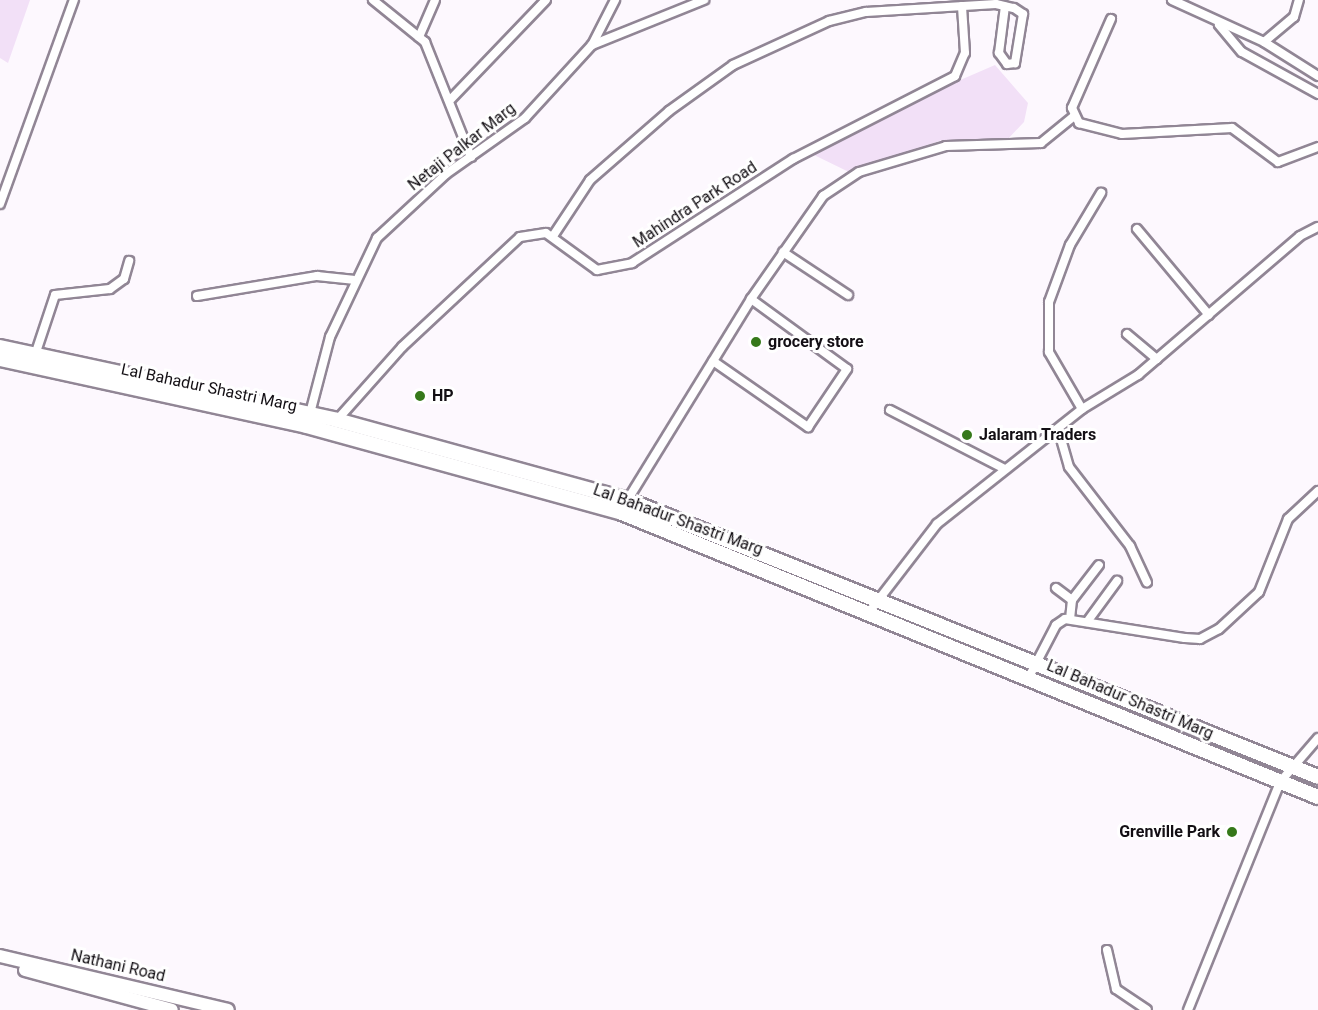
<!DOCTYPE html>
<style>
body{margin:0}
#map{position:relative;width:1318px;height:1010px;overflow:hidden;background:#fdf8fe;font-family:Roboto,sans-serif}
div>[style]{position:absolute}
.green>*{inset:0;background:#f2e0f7}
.roads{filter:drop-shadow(2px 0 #918695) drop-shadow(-2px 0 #918695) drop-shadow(0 2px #918695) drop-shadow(0 -2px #918695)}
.street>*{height:8px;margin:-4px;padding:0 4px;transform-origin:4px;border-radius:4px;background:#fff}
.secondary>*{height:12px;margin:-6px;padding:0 6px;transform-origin:6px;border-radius:6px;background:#fff}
.primary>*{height:14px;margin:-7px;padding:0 7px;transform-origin:7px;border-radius:7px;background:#fff}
.dots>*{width:16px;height:16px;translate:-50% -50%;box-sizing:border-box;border:3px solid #fff;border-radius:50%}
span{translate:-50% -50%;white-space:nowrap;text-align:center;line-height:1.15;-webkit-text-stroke:6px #fff;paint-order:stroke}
.street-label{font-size:16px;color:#130f14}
.poi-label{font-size:16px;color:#130f14;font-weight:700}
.left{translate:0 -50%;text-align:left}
.right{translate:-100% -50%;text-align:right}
</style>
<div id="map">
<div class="green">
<i style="clip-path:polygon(0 0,30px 0,8px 63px,0 58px)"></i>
<i style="clip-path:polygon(995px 65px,1028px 103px,1024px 122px,1006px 141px,942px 140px,851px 173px,812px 154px,898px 107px)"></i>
</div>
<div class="roads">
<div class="street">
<i style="left:373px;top:0;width:67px;rotate:38.9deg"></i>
<i style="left:425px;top:42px;width:124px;rotate:68.2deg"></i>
<i style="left:1172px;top:0;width:101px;rotate:24.5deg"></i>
<i style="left:1264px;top:42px;width:64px;rotate:32.2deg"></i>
<i style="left:1111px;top:19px;width:97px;rotate:113.7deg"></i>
<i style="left:1072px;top:108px;width:17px;rotate:65deg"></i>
<i style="left:1079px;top:123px;width:44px;rotate:14.3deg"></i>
<i style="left:1122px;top:134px;width:110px;rotate:-3.1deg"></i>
<i style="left:1232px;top:128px;width:57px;rotate:36.5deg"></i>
<i style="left:1278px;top:162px;width:43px;rotate:-20.6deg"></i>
<i style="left:1219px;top:25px;width:35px;rotate:50deg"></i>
<i style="left:1242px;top:52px;width:87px;rotate:28.9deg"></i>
<i style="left:419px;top:37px;width:40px;rotate:-66.6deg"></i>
<i style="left:1264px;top:42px;width:39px;rotate:-40deg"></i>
<i style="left:1294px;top:17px;width:18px;rotate:-74deg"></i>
<i style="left:592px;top:45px;width:121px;rotate:-21.9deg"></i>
<i style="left:451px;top:99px;width:137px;rotate:-46.2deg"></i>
<i style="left:0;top:204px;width:217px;rotate:-70.1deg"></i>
<i style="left:1137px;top:229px;width:112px;rotate:50.1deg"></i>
<i style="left:553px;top:236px;width:67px;rotate:-56.5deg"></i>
<i style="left:590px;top:180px;width:105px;rotate:-41.1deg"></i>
<i style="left:669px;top:111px;width:79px;rotate:-35.7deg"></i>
<i style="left:733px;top:65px;width:106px;rotate:-24.6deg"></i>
<i style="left:829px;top:21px;width:38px;rotate:-14deg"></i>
<i style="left:866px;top:12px;width:130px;rotate:-3.5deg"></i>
<i style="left:996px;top:4px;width:18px;rotate:13deg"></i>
<i style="left:1014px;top:8px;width:11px;rotate:34deg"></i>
<i style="left:1023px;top:14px;width:50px;rotate:99.3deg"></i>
<i style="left:1015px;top:63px;width:8px;rotate:173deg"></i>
<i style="left:1007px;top:64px;width:14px;rotate:-126deg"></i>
<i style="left:999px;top:53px;width:47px;rotate:-82.7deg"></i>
<i style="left:783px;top:252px;width:78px;rotate:33.5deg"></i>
<i style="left:197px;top:296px;width:122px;rotate:-9.5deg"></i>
<i style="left:317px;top:276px;width:36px;rotate:6deg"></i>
<i style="left:1127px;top:334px;width:39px;rotate:40deg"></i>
<i style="left:35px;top:355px;width:63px;rotate:-71.6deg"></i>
<i style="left:55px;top:295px;width:55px;rotate:-6.2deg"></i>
<i style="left:110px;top:289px;width:17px;rotate:-36deg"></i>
<i style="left:124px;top:279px;width:19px;rotate:-74deg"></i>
<i style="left:713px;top:361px;width:116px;rotate:34.8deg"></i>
<i style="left:808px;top:427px;width:70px;rotate:-56.1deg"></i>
<i style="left:847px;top:369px;width:119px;rotate:-143.9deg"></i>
<i style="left:1082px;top:409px;width:66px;rotate:-120.1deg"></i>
<i style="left:1049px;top:352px;width:50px;rotate:-90deg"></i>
<i style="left:1049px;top:302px;width:61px;rotate:-69.8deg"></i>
<i style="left:1070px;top:245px;width:61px;rotate:-59.2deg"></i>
<i style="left:890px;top:410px;width:129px;rotate:27.2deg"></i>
<i style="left:309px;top:417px;width:83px;rotate:-75.3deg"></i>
<i style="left:330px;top:337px;width:110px;rotate:-64.6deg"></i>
<i style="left:377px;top:238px;width:94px;rotate:-42.8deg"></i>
<i style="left:446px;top:174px;width:97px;rotate:-35.3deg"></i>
<i style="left:525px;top:118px;width:99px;rotate:-47.5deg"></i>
<i style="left:592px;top:45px;width:51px;rotate:-62.9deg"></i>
<i style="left:337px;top:420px;width:98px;rotate:-48.3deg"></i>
<i style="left:402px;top:347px;width:161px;rotate:-43deg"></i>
<i style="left:520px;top:237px;width:26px;rotate:-9deg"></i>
<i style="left:546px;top:233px;width:63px;rotate:36deg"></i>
<i style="left:597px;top:270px;width:36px;rotate:-11deg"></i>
<i style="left:632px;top:263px;width:192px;rotate:-32.9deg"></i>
<i style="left:793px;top:159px;width:182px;rotate:-27.1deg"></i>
<i style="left:955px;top:76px;width:25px;rotate:-67deg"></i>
<i style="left:965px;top:53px;width:47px;rotate:-93.7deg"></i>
<i style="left:1059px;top:432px;width:36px;rotate:74deg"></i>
<i style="left:1069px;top:467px;width:100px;rotate:52.3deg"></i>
<i style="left:1130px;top:546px;width:40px;rotate:65deg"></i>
<i style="left:625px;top:504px;width:241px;rotate:-58.4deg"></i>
<i style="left:751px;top:299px;width:126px;rotate:-55deg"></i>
<i style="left:823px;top:196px;width:43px;rotate:-33.7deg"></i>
<i style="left:859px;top:172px;width:91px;rotate:-16.6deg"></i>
<i style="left:946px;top:146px;width:95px;rotate:-1.8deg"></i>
<i style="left:1041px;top:143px;width:41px;rotate:-39.1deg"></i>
<i style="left:1056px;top:588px;width:20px;rotate:37deg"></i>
<i style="left:870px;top:611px;width:110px;rotate:-52.4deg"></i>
<i style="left:937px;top:524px;width:185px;rotate:-38.4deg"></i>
<i style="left:1082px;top:409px;width:66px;rotate:-31.3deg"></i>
<i style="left:1138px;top:375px;width:213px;rotate:-40.6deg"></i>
<i style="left:1300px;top:236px;width:20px;rotate:-27deg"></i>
<i style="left:1070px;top:619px;width:19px;rotate:-84deg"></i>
<i style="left:1072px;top:600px;width:44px;rotate:-52.4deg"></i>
<i style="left:1087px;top:622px;width:51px;rotate:-53.8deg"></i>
<i style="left:1030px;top:675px;width:56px;rotate:-62.5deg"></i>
<i style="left:1056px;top:625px;width:11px;rotate:-34deg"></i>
<i style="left:1065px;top:619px;width:121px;rotate:9deg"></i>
<i style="left:1185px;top:638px;width:15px;rotate:4deg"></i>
<i style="left:1200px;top:639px;width:21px;rotate:-28deg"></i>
<i style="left:1219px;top:629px;width:54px;rotate:-42.8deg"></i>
<i style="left:1259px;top:592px;width:79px;rotate:-68.3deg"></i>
<i style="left:1288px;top:519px;width:41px;rotate:-43deg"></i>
<i style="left:1107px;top:950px;width:40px;rotate:77deg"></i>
<i style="left:1116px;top:989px;width:37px;rotate:34deg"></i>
<i style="left:1188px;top:1010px;width:246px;rotate:-68deg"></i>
<i style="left:1280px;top:782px;width:58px;rotate:-49.2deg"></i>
</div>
<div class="secondary">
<i style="left:0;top:956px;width:234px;rotate:13.3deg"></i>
<i style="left:25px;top:970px;width:152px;rotate:15.2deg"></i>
</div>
<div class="primary">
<i style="left:0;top:347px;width:345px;rotate:12.2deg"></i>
<i style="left:337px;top:420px;width:301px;rotate:15.4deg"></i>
<i style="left:627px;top:500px;width:744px;rotate:21.84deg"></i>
<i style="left:0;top:359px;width:314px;rotate:12.3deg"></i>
<i style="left:307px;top:426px;width:327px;rotate:15.4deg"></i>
<i style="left:622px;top:513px;width:752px;rotate:22.2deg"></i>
</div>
</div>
<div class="dots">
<i style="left:756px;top:342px;background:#36791a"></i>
<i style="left:420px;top:396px;background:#36791a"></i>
<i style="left:967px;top:435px;background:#36791a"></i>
<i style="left:1232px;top:832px;background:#36791a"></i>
</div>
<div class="street-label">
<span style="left:462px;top:147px;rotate:-38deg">Netaji Palkar Marg</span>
<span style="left:695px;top:205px;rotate:-33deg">Mahindra Park Road</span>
<span style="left:209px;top:388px;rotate:12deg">Lal Bahadur Shastri Marg</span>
<span style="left:678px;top:520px;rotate:20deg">Lal Bahadur Shastri Marg</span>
<span style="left:1130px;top:700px;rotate:23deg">Lal Bahadur Shastri Marg</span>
<span style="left:118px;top:966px;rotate:13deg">Nathani Road</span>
</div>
<div class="poi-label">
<span class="left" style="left:768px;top:342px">grocery store</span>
<span class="left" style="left:432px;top:396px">HP</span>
<span class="left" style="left:979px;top:435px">Jalaram Traders</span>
<span class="right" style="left:1220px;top:832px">Grenville Park</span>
</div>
</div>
